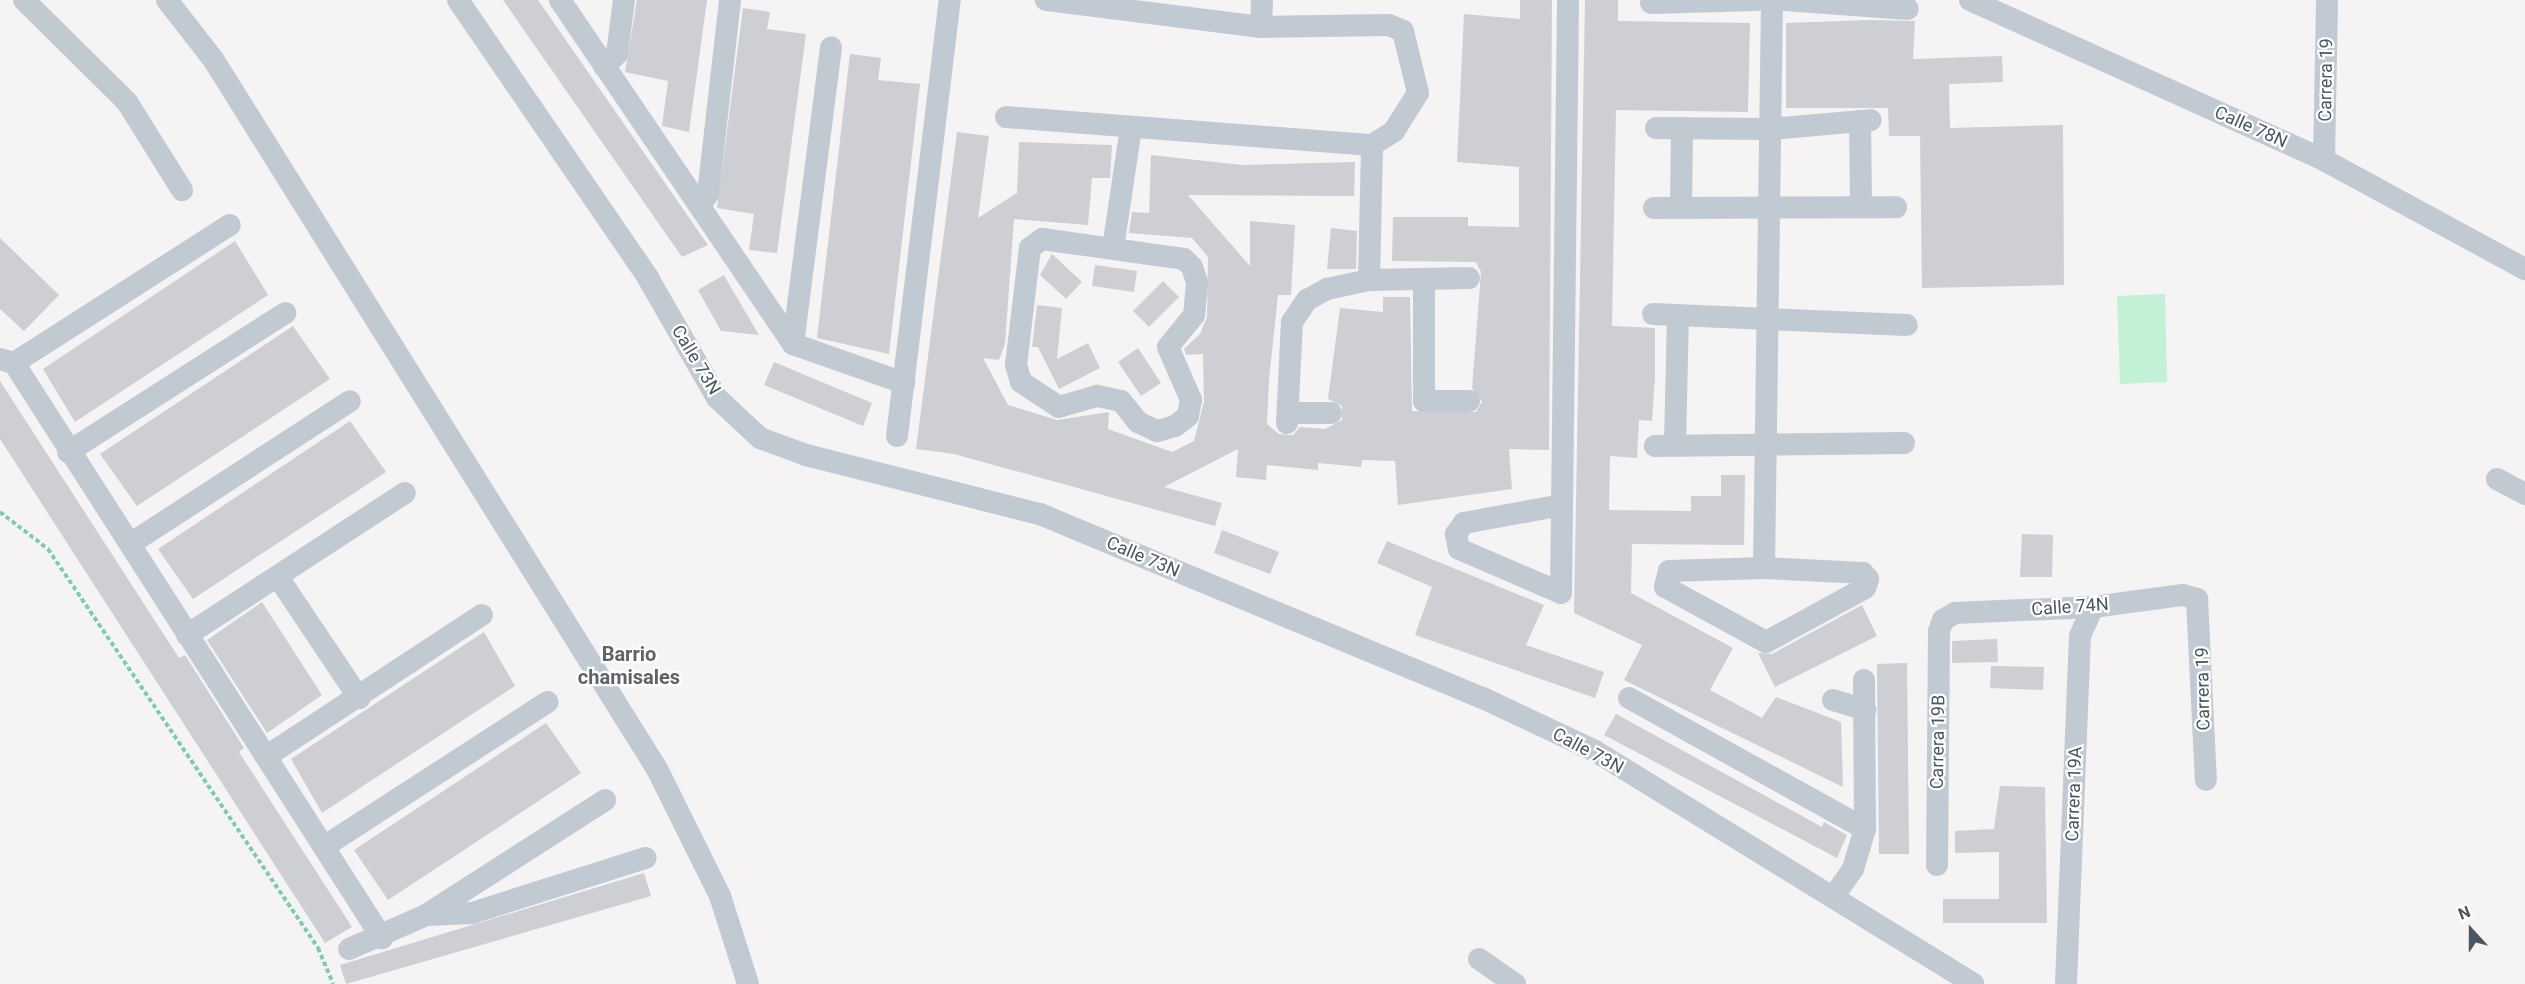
<!DOCTYPE html>
<style>
body{margin:0}
#map{position:relative;width:2525px;height:984px;overflow:hidden;background:#f5f3f3;font-family:Roboto,sans-serif}
div>[style]{position:absolute}
.green>*{inset:0;background:#c3f1d5}
.building>*{inset:0;background:#cdcfd5}
.path>*{height:4px;margin-top:-2px;transform-origin:0;background:repeating-linear-gradient(90deg,#7ad0a6 0 4.5px,transparent 0 7.5px)}
.minor>*{height:22px;margin:-11px;padding:0 11px;transform-origin:11px;border-radius:11px;background:#c1cad2}
span{translate:-50% -50%;white-space:nowrap;text-align:center;line-height:1.15;-webkit-text-stroke:4.5px #fff;paint-order:stroke}
.street-label{font-size:18px;color:#4a5661}
.neighbourhood-label{font-size:20px;color:#5f6368;font-weight:700}
.north{position:absolute;left:2441px;top:900px;width:60px;height:60px;-webkit-text-stroke:4px #fff;paint-order:stroke;rotate:339deg;font-size:16px;font-weight:700;line-height:24px;text-align:center;color:#4a5661}
.north::after{content:'';display:block;margin:auto;width:21px;height:27px;background:#4a5661;clip-path:polygon(50% 0,100% 100%,50% 72%,0 100%)}
</style>
<div id="map">
<div class="green">
<i style="clip-path:polygon(2165px 294px,2167px 382px,2120px 384px,2117px 296px)"></i>
</div>
<div class="building">
<i style="clip-path:polygon(503px 0,538px 0,708px 245px,682px 257px)"></i>
<i style="clip-path:polygon(637px 0,707px 0,689px 132px,662px 126px,668px 81px,625px 72px)"></i>
<i style="clip-path:polygon(1520px 0,1552px 0,1549px 450px,1509px 449px,1512px 489px,1398px 505px,1395px 461px,1362px 460px,1361px 467px,1318px 463px,1318px 470px,1267px 465px,1266px 480px,1236px 477px,1238px 449px,1164px 487px,1222px 503px,1215px 526px,954px 454px,916px 449px,957px 132px,989px 136px,978px 218px,1017px 193px,1019px 142px,1112px 145px,1110px 178px,1092px 178px,1088px 225px,1014px 219px,1005px 344px,999px 360px,983px 358px,1008px 405px,1057px 420px,1109px 412px,1108px 429px,1172px 452px,1194px 441px,1204px 402px,1203px 354px,1186px 355px,1184px 349px,1200px 334px,1207px 317px,1208px 257px,1192px 238px,1129px 233px,1132px 212px,1149px 213px,1151px 155px,1242px 165px,1355px 162px,1354px 196px,1188px 195px,1250px 266px,1250px 221px,1295px 225px,1291px 295px,1278px 295px,1269px 379px,1267px 424px,1279px 434px,1293px 435px,1300px 427px,1325px 429px,1342px 420px,1342px 406px,1328px 399px,1340px 308px,1383px 312px,1383px 297px,1410px 297px,1412px 411px,1476px 412px,1482px 402px,1472px 388px,1481px 272px,1476px 262px,1392px 261px,1393px 217px,1468px 217px,1468px 226px,1519px 227px,1519px 167px,1457px 162px,1464px 14px,1520px 19px)"></i>
<i style="clip-path:polygon(1585px 0,1618px 0,1618px 21px,1750px 23px,1748px 112px,1616px 110px,1612px 326px,1655px 328px,1655px 377px,1652px 421px,1639px 420px,1637px 458px,1610px 456px,1609px 510px,1691px 511px,1691px 496px,1721px 496px,1721px 475px,1745px 475px,1744px 545px,1632px 544px,1631px 593px,1733px 648px,1710px 690px,1762px 718px,1776px 697px,1841px 722px,1843px 787px,1624px 680px,1642px 645px,1574px 613px)"></i>
<i style="clip-path:polygon(743px 8px,770px 12px,767px 29px,806px 34px,777px 253px,749px 250px,754px 214px,717px 208px)"></i>
<i style="clip-path:polygon(1869px 20px,1915px 21px,1913px 59px,2002px 56px,2003px 82px,1949px 84px,1950px 128px,2063px 125px,2064px 285px,1922px 288px,1920px 136px,1889px 136px,1888px 108px,1786px 108px,1786px 23px)"></i>
<i style="clip-path:polygon(850px 54px,881px 58px,878px 80px,920px 84px,889px 354px,817px 338px)"></i>
<i style="clip-path:polygon(1331px 228px,1357px 231px,1356px 269px,1327px 269px)"></i>
<i style="clip-path:polygon(0 238px,59px 295px,24px 331px,0 309px)"></i>
<i style="clip-path:polygon(235px 241px,268px 295px,75px 422px,43px 369px)"></i>
<i style="clip-path:polygon(1052px 254px,1082px 282px,1066px 299px,1040px 275px)"></i>
<i style="clip-path:polygon(1095px 265px,1137px 271px,1134px 292px,1092px 286px)"></i>
<i style="clip-path:polygon(724px 275px,729px 284px,759px 335px,721px 331px,698px 290px)"></i>
<i style="clip-path:polygon(1163px 281px,1179px 297px,1149px 327px,1133px 311px)"></i>
<i style="clip-path:polygon(1037px 305px,1062px 308px,1057px 359px,1088px 343px,1100px 368px,1059px 389px,1038px 347px,1032px 347px)"></i>
<i style="clip-path:polygon(293px 326px,330px 379px,137px 506px,100px 454px)"></i>
<i style="clip-path:polygon(1138px 348px,1161px 383px,1141px 396px,1118px 362px)"></i>
<i style="clip-path:polygon(774px 362px,872px 403px,863px 426px,764px 385px)"></i>
<i style="clip-path:polygon(0 381px,179px 658px,185px 655px,244px 748px,239px 752px,352px 927px,325px 943px,0 439px)"></i>
<i style="clip-path:polygon(350px 421px,386px 472px,193px 599px,158px 549px)"></i>
<i style="clip-path:polygon(1222px 530px,1279px 552px,1270px 574px,1214px 553px)"></i>
<i style="clip-path:polygon(2022px 534px,2053px 535px,2052px 577px,2020px 577px)"></i>
<i style="clip-path:polygon(1387px 541px,1544px 605px,1526px 645px,1604px 672px,1595px 698px,1415px 635px,1432px 587px,1377px 563px)"></i>
<i style="clip-path:polygon(262px 602px,322px 695px,267px 733px,207px 640px)"></i>
<i style="clip-path:polygon(1862px 605px,1877px 636px,1775px 687px,1758px 653px,1772px 654px)"></i>
<i style="clip-path:polygon(484px 632px,515px 686px,322px 813px,291px 759px)"></i>
<i style="clip-path:polygon(1997px 639px,1998px 662px,1952px 663px,1952px 641px)"></i>
<i style="clip-path:polygon(1907px 663px,1909px 854px,1879px 854px,1877px 664px)"></i>
<i style="clip-path:polygon(1991px 666px,2044px 667px,2043px 690px,1990px 688px)"></i>
<i style="clip-path:polygon(1616px 714px,1822px 827px,1824px 822px,1847px 835px,1837px 858px,1604px 735px)"></i>
<i style="clip-path:polygon(546px 723px,581px 773px,388px 900px,354px 850px)"></i>
<i style="clip-path:polygon(2000px 786px,2045px 787px,2047px 923px,1943px 923px,1943px 899px,1999px 899px,1999px 852px,1955px 853px,1955px 831px,1994px 829px)"></i>
<i style="clip-path:polygon(644px 873px,651px 896px,346px 984px,340px 965px)"></i>
</div>
<div class="path">
<i style="left:0;top:512px;width:61px;rotate:37.6deg"></i>
<i style="left:48px;top:549px;width:482px;rotate:55.9deg"></i>
<i style="left:318px;top:948px;width:39px;rotate:67deg"></i>
</div>
<div class="minor">
<i style="left:24px;top:0;width:145px;rotate:44.7deg"></i>
<i style="left:127px;top:102px;width:104px;rotate:58deg"></i>
<i style="left:167px;top:0;width:75px;rotate:52.1deg"></i>
<i style="left:213px;top:59px;width:837px;rotate:57.98deg"></i>
<i style="left:657px;top:769px;width:142px;rotate:63.6deg"></i>
<i style="left:720px;top:896px;width:92px;rotate:72.3deg"></i>
<i style="left:458px;top:0;width:337px;rotate:55.6deg"></i>
<i style="left:648px;top:278px;width:138px;rotate:60.1deg"></i>
<i style="left:717px;top:398px;width:59px;rotate:42.9deg"></i>
<i style="left:760px;top:438px;width:49px;rotate:20.3deg"></i>
<i style="left:806px;top:455px;width:241px;rotate:14.2deg"></i>
<i style="left:1040px;top:514px;width:480px;rotate:22.6deg"></i>
<i style="left:1483px;top:698px;width:124px;rotate:25.3deg"></i>
<i style="left:1595px;top:751px;width:444px;rotate:31.6deg"></i>
<i style="left:560px;top:0;width:415px;rotate:55.9deg"></i>
<i style="left:793px;top:344px;width:118px;rotate:19.4deg"></i>
<i style="left:1785px;top:0;width:123px;rotate:4.2deg"></i>
<i style="left:1970px;top:0;width:388px;rotate:24.3deg"></i>
<i style="left:2324px;top:160px;width:229px;rotate:28.5deg"></i>
<i style="left:1651px;top:3px;width:105px;rotate:-1.6deg"></i>
<i style="left:1261px;top:27px;width:27px;rotate:-88deg"></i>
<i style="left:604px;top:66px;width:18px;rotate:-43deg"></i>
<i style="left:617px;top:54px;width:54px;rotate:-82.6deg"></i>
<i style="left:1006px;top:117px;width:367px;rotate:4.4deg"></i>
<i style="left:1372px;top:145px;width:26px;rotate:-32deg"></i>
<i style="left:1394px;top:131px;width:45px;rotate:-57.7deg"></i>
<i style="left:1418px;top:93px;width:64px;rotate:-103.6deg"></i>
<i style="left:1403px;top:31px;width:15px;rotate:-157deg"></i>
<i style="left:1389px;top:25px;width:128px;rotate:179.1deg"></i>
<i style="left:1261px;top:27px;width:217px;rotate:-172.8deg"></i>
<i style="left:1860px;top:121px;width:86px;rotate:89.3deg"></i>
<i style="left:1656px;top:128px;width:115px;rotate:0.5deg"></i>
<i style="left:1771px;top:129px;width:100px;rotate:-5.1deg"></i>
<i style="left:2324px;top:160px;width:160px;rotate:-88.9deg"></i>
<i style="left:700px;top:205px;width:14px;rotate:-54deg"></i>
<i style="left:708px;top:194px;width:195px;rotate:-83.5deg"></i>
<i style="left:1654px;top:208px;width:242px;rotate:-0.2deg"></i>
<i style="left:1681px;top:208px;width:80px;rotate:-89.3deg"></i>
<i style="left:1042px;top:239px;width:143px;rotate:8deg"></i>
<i style="left:1184px;top:259px;width:11px;rotate:45deg"></i>
<i style="left:1192px;top:267px;width:16px;rotate:72deg"></i>
<i style="left:1197px;top:282px;width:33px;rotate:95deg"></i>
<i style="left:1194px;top:315px;width:41px;rotate:129.1deg"></i>
<i style="left:1168px;top:347px;width:58px;rotate:66.5deg"></i>
<i style="left:1191px;top:400px;width:16px;rotate:101deg"></i>
<i style="left:1188px;top:416px;width:16px;rotate:142deg"></i>
<i style="left:1175px;top:426px;width:19px;rotate:164deg"></i>
<i style="left:1157px;top:431px;width:21px;rotate:-155deg"></i>
<i style="left:1138px;top:422px;width:27px;rotate:-129deg"></i>
<i style="left:1121px;top:401px;width:25px;rotate:-168deg"></i>
<i style="left:1097px;top:396px;width:40px;rotate:164deg"></i>
<i style="left:1059px;top:407px;width:45px;rotate:-146.7deg"></i>
<i style="left:1021px;top:382px;width:18px;rotate:-106deg"></i>
<i style="left:1016px;top:365px;width:118px;rotate:-83.2deg"></i>
<i style="left:1030px;top:248px;width:15px;rotate:-37deg"></i>
<i style="left:1113px;top:248px;width:122px;rotate:-81.5deg"></i>
<i style="left:1424px;top:279px;width:122px;rotate:90deg"></i>
<i style="left:1424px;top:401px;width:45px"></i>
<i style="left:1369px;top:280px;width:135px;rotate:-88.7deg"></i>
<i style="left:1653px;top:314px;width:254px;rotate:2.5deg"></i>
<i style="left:793px;top:344px;width:299px;rotate:-82.7deg"></i>
<i style="left:0;top:359px;width:15px;rotate:16deg"></i>
<i style="left:14px;top:363px;width:683px;rotate:57.38deg"></i>
<i style="left:14px;top:363px;width:256px;rotate:-32.6deg"></i>
<i style="left:1288px;top:413px;width:43px"></i>
<i style="left:1287px;top:423px;width:101px;rotate:-87.2deg"></i>
<i style="left:1292px;top:322px;width:27px;rotate:-56deg"></i>
<i style="left:1307px;top:300px;width:23px;rotate:-29deg"></i>
<i style="left:1327px;top:289px;width:43px;rotate:-12.1deg"></i>
<i style="left:1369px;top:280px;width:100px;rotate:-1.1deg"></i>
<i style="left:897px;top:436px;width:439px;rotate:-83.1deg"></i>
<i style="left:1675px;top:445px;width:130px;rotate:-88.7deg"></i>
<i style="left:1655px;top:446px;width:249px;rotate:-0.7deg"></i>
<i style="left:68px;top:452px;width:258px;rotate:-32.6deg"></i>
<i style="left:2497px;top:479px;width:32px;rotate:28deg"></i>
<i style="left:1562px;top:505px;width:100px;rotate:169.6deg"></i>
<i style="left:1464px;top:523px;width:14px;rotate:126deg"></i>
<i style="left:1456px;top:534px;width:15px;rotate:79deg"></i>
<i style="left:1459px;top:549px;width:111px;rotate:23.3deg"></i>
<i style="left:1561px;top:593px;width:593px;rotate:-89.32deg"></i>
<i style="left:130px;top:544px;width:262px;rotate:-33deg"></i>
<i style="left:1764px;top:568px;width:568px;rotate:-89.19deg"></i>
<i style="left:1764px;top:568px;width:99px;rotate:2.9deg"></i>
<i style="left:1863px;top:573px;width:8px;rotate:50deg"></i>
<i style="left:1868px;top:579px;width:9px;rotate:108deg"></i>
<i style="left:1865px;top:588px;width:113px;rotate:151.4deg"></i>
<i style="left:1766px;top:642px;width:115px;rotate:-151.4deg"></i>
<i style="left:1665px;top:587px;width:16px;rotate:-76deg"></i>
<i style="left:1669px;top:571px;width:95px;rotate:-1.8deg"></i>
<i style="left:278px;top:577px;width:146px;rotate:56.2deg"></i>
<i style="left:187px;top:635px;width:260px;rotate:-33.1deg"></i>
<i style="left:1629px;top:698px;width:270px;rotate:29deg"></i>
<i style="left:1833px;top:700px;width:34px;rotate:17deg"></i>
<i style="left:267px;top:756px;width:257px;rotate:-33.3deg"></i>
<i style="left:325px;top:846px;width:265px;rotate:-32.9deg"></i>
<i style="left:1937px;top:865px;width:234px;rotate:-89.5deg"></i>
<i style="left:1939px;top:631px;width:12px;rotate:-70deg"></i>
<i style="left:1943px;top:620px;width:14px;rotate:-30deg"></i>
<i style="left:1955px;top:613px;width:138px;rotate:-2.5deg"></i>
<i style="left:2093px;top:607px;width:91px;rotate:-7.6deg"></i>
<i style="left:2183px;top:595px;width:15px;rotate:16deg"></i>
<i style="left:2197px;top:599px;width:181px;rotate:87.2deg"></i>
<i style="left:1834px;top:896px;width:33px;rotate:-55deg"></i>
<i style="left:1853px;top:869px;width:42px;rotate:-73.3deg"></i>
<i style="left:1865px;top:829px;width:149px;rotate:-90.4deg"></i>
<i style="left:427px;top:915px;width:45px;rotate:-2.5deg"></i>
<i style="left:472px;top:913px;width:182px;rotate:-17.6deg"></i>
<i style="left:349px;top:949px;width:84px;rotate:-23.8deg"></i>
<i style="left:426px;top:915px;width:213px;rotate:-32.7deg"></i>
<i style="left:1479px;top:959px;width:44px;rotate:34.8deg"></i>
<i style="left:2066px;top:984px;width:348px;rotate:-87.7deg"></i>
<i style="left:2080px;top:636px;width:32px;rotate:-66deg"></i>
</div>
<div class="street-label">
<span style="left:2326px;top:80px;rotate:-89deg">Carrera 19</span>
<span style="left:2251px;top:127px;rotate:24deg">Calle 78N</span>
<span style="left:696px;top:360px;rotate:59deg">Calle 73N</span>
<span style="left:1143px;top:557px;rotate:23deg">Calle 73N</span>
<span style="left:2070px;top:607px;rotate:-4deg">Calle 74N</span>
<span style="left:2203px;top:689px;rotate:-91deg">Carrera 19</span>
<span style="left:1938px;top:742px;rotate:-89deg">Carrera 19B</span>
<span style="left:1588px;top:751px;rotate:28deg">Calle 73N</span>
<span style="left:2074px;top:794px;rotate:-88deg">Carrera 19A</span>
</div>
<div class="neighbourhood-label">
<span style="left:629px;top:666px">Barrio<br>chamisales</span>
</div>
<div class="north">N</div>
</div>
